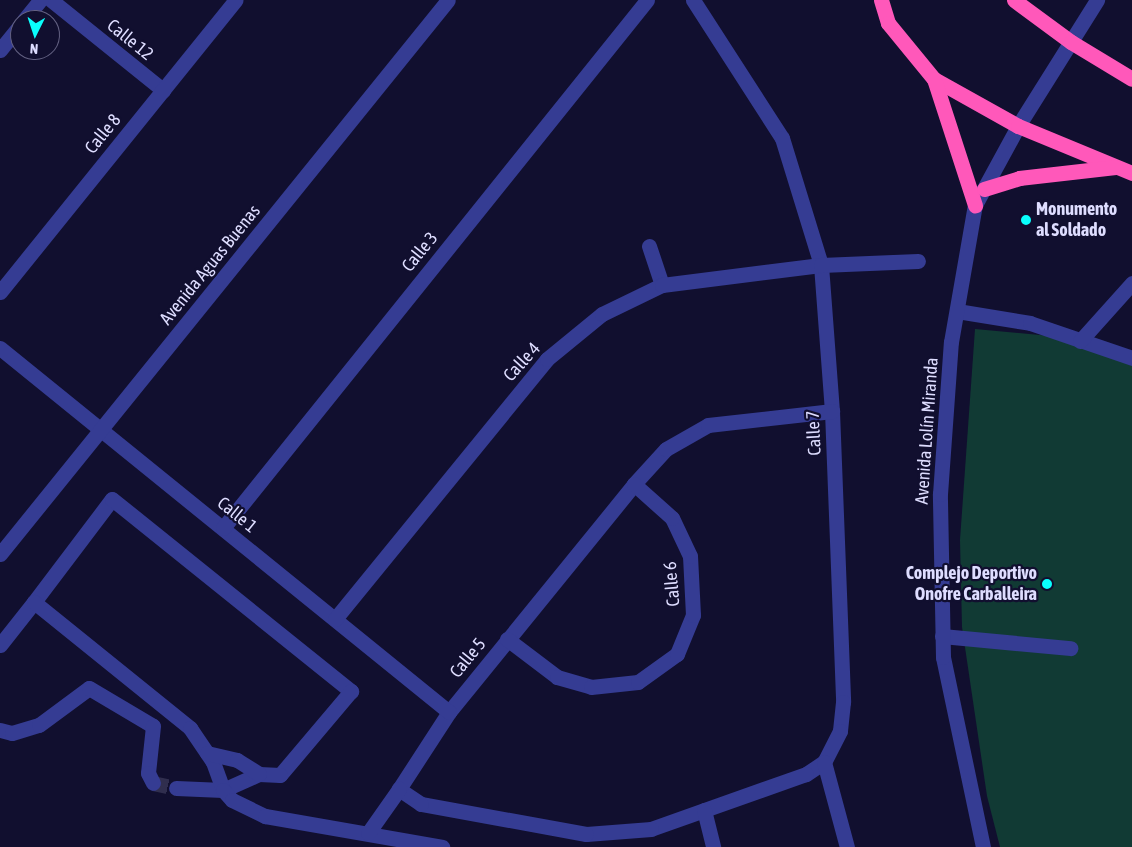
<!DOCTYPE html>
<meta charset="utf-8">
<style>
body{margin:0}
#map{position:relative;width:1132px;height:847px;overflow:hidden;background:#110f2f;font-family:"Asap Condensed",sans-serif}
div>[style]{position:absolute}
.green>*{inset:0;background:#113a34}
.minor-tunnel>*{height:15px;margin-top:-7.5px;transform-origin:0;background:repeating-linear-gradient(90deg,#302e4e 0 15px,transparent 0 23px)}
.minor>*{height:15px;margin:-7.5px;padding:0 7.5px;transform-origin:7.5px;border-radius:7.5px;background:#353c93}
.highway>*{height:15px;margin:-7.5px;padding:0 7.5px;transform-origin:7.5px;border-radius:7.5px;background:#ff58ba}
.dots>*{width:14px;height:14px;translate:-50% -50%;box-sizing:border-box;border:2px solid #110f2f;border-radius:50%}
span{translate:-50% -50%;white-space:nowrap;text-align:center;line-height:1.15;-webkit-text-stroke:4.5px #110f2f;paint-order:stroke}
.street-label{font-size:18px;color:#deddff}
.poi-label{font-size:18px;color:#deddff;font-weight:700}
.left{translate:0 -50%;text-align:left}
.right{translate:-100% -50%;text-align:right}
.north{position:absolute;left:10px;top:10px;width:50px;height:50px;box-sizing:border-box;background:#110f2f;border:1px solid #636182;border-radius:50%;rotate:184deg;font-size:14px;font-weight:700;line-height:20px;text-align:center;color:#deddff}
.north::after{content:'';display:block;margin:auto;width:18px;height:22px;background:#09fffd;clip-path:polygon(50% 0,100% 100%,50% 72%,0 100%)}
</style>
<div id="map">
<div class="green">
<i style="clip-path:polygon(975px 329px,1061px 337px,1132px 361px,1132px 847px,1000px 847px,987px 796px,962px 627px,960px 540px)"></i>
</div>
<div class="minor-tunnel">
<i style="left:153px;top:783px;width:24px;rotate:12deg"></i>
</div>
<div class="minor">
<i style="left:51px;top:0;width:144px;rotate:38.8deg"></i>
<i style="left:693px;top:0;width:164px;rotate:57.2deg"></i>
<i style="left:782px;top:138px;width:133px;rotate:72.9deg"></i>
<i style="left:821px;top:265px;width:146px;rotate:85.7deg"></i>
<i style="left:832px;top:411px;width:291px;rotate:87.8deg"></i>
<i style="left:843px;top:702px;width:29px;rotate:96deg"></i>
<i style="left:840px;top:731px;width:35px;rotate:117deg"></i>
<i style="left:824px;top:762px;width:22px;rotate:146deg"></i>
<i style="left:806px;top:774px;width:164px;rotate:160.5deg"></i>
<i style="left:651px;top:829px;width:65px;rotate:175.6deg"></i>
<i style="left:586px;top:834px;width:168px;rotate:-169.7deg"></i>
<i style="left:421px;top:804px;width:27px;rotate:-146deg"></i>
<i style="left:399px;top:789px;width:92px;rotate:-57deg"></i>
<i style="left:449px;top:712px;width:294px;rotate:-50.9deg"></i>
<i style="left:634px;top:484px;width:47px;rotate:-47.6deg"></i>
<i style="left:666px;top:449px;width:48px;rotate:-29.7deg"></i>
<i style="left:708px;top:425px;width:125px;rotate:-6.4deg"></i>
<i style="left:24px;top:20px;width:26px;rotate:-51deg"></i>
<i style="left:0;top:50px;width:32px;rotate:-51deg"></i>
<i style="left:649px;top:246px;width:41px;rotate:71.6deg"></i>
<i style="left:0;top:292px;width:375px;rotate:-51.1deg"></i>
<i style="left:957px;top:311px;width:74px;rotate:9.3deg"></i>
<i style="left:1030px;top:323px;width:108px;rotate:18.9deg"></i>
<i style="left:1080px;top:341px;width:78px;rotate:-48.1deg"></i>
<i style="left:0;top:348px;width:578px;rotate:39.03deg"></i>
<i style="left:223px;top:528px;width:677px;rotate:-51.23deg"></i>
<i style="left:0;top:554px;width:712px;rotate:-51.04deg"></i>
<i style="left:34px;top:602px;width:129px;rotate:-52.9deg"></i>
<i style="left:112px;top:499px;width:307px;rotate:38.8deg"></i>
<i style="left:351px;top:691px;width:110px;rotate:130.2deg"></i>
<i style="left:280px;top:775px;width:21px;rotate:-177deg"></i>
<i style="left:259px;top:774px;width:39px;rotate:156deg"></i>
<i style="left:223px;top:790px;width:47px;rotate:-177.6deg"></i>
<i style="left:335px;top:619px;width:335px;rotate:-50.8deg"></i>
<i style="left:547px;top:359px;width:71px;rotate:-39.3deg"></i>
<i style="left:602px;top:314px;width:67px;rotate:-25.8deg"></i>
<i style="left:662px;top:285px;width:160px;rotate:-7.2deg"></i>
<i style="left:821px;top:265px;width:97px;rotate:-2.4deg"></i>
<i style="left:942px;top:636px;width:129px;rotate:5.4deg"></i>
<i style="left:507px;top:639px;width:63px;rotate:37.2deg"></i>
<i style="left:557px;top:677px;width:35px;rotate:16deg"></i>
<i style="left:591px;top:687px;width:47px;rotate:-6.1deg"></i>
<i style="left:638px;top:682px;width:48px;rotate:-35.7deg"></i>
<i style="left:677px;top:654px;width:42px;rotate:-67.7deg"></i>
<i style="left:693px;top:615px;width:59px;rotate:-92.9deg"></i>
<i style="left:690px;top:556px;width:42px;rotate:-115.3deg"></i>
<i style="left:672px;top:518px;width:51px;rotate:-138.2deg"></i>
<i style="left:0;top:645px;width:55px;rotate:-51.7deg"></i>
<i style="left:34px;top:602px;width:201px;rotate:38.9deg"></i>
<i style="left:190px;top:728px;width:41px;rotate:55.9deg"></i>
<i style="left:213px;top:762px;width:30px;rotate:70deg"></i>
<i style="left:223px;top:790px;width:13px;rotate:48deg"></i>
<i style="left:232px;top:800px;width:37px;rotate:26deg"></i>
<i style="left:265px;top:816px;width:180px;rotate:9.9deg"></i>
<i style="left:0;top:730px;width:12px;rotate:14deg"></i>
<i style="left:12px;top:733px;width:28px;rotate:-17deg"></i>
<i style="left:39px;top:725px;width:62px;rotate:-36.5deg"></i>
<i style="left:89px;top:688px;width:74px;rotate:30.7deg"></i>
<i style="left:153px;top:726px;width:47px;rotate:96.1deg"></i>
<i style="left:148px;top:773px;width:11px;rotate:63deg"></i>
<i style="left:207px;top:753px;width:31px;rotate:13deg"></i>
<i style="left:237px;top:760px;width:26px;rotate:32deg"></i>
<i style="left:824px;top:762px;width:88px;rotate:74.9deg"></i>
<i style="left:704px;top:810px;width:38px;rotate:76deg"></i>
<i style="left:368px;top:833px;width:54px;rotate:-54.8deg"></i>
<i style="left:983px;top:847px;width:194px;rotate:-101.9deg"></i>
<i style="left:943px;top:657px;width:163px;rotate:-91.1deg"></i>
<i style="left:940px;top:494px;width:152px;rotate:-85.9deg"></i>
<i style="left:951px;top:342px;width:139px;rotate:-80.1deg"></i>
<i style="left:975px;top:205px;width:90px;rotate:-61.4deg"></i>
<i style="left:1018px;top:126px;width:149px;rotate:-57.9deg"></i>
</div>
<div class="highway">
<i style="left:881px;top:0;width:24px;rotate:73deg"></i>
<i style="left:888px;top:23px;width:72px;rotate:50.6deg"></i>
<i style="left:934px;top:79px;width:96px;rotate:29.2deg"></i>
<i style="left:1018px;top:126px;width:123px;rotate:22.4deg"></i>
<i style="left:1014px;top:0;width:71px;rotate:36.4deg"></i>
<i style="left:1071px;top:42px;width:71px;rotate:31.2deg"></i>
<i style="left:934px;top:79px;width:133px;rotate:72deg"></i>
<i style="left:984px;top:189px;width:37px;rotate:-17deg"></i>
<i style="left:1019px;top:178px;width:97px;rotate:-6.5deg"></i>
</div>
<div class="dots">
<i style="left:1026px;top:220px;background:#09fffd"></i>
<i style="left:1047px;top:584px;background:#09fffd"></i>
</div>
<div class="street-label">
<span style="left:130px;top:40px;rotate:39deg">Calle 12</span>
<span style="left:103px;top:134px;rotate:-51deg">Calle 8</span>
<span style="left:420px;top:252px;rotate:-51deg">Calle 3</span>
<span style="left:210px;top:265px;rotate:-51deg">Avenida Aguas Buenas</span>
<span style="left:522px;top:362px;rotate:-48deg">Calle 4</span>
<span style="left:927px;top:431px;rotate:-86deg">Avenida Lolín Miranda</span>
<span style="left:814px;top:433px;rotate:-93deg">Calle 7</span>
<span style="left:237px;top:515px;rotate:39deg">Calle 1</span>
<span style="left:672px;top:584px;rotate:-95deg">Calle 6</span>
<span style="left:468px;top:658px;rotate:-51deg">Calle 5</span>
</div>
<div class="poi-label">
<span class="left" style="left:1036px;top:220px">Monumento<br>al Soldado</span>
<span class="right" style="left:1037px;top:584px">Complejo Deportivo<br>Onofre Carballeira</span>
</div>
<div class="north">N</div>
</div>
